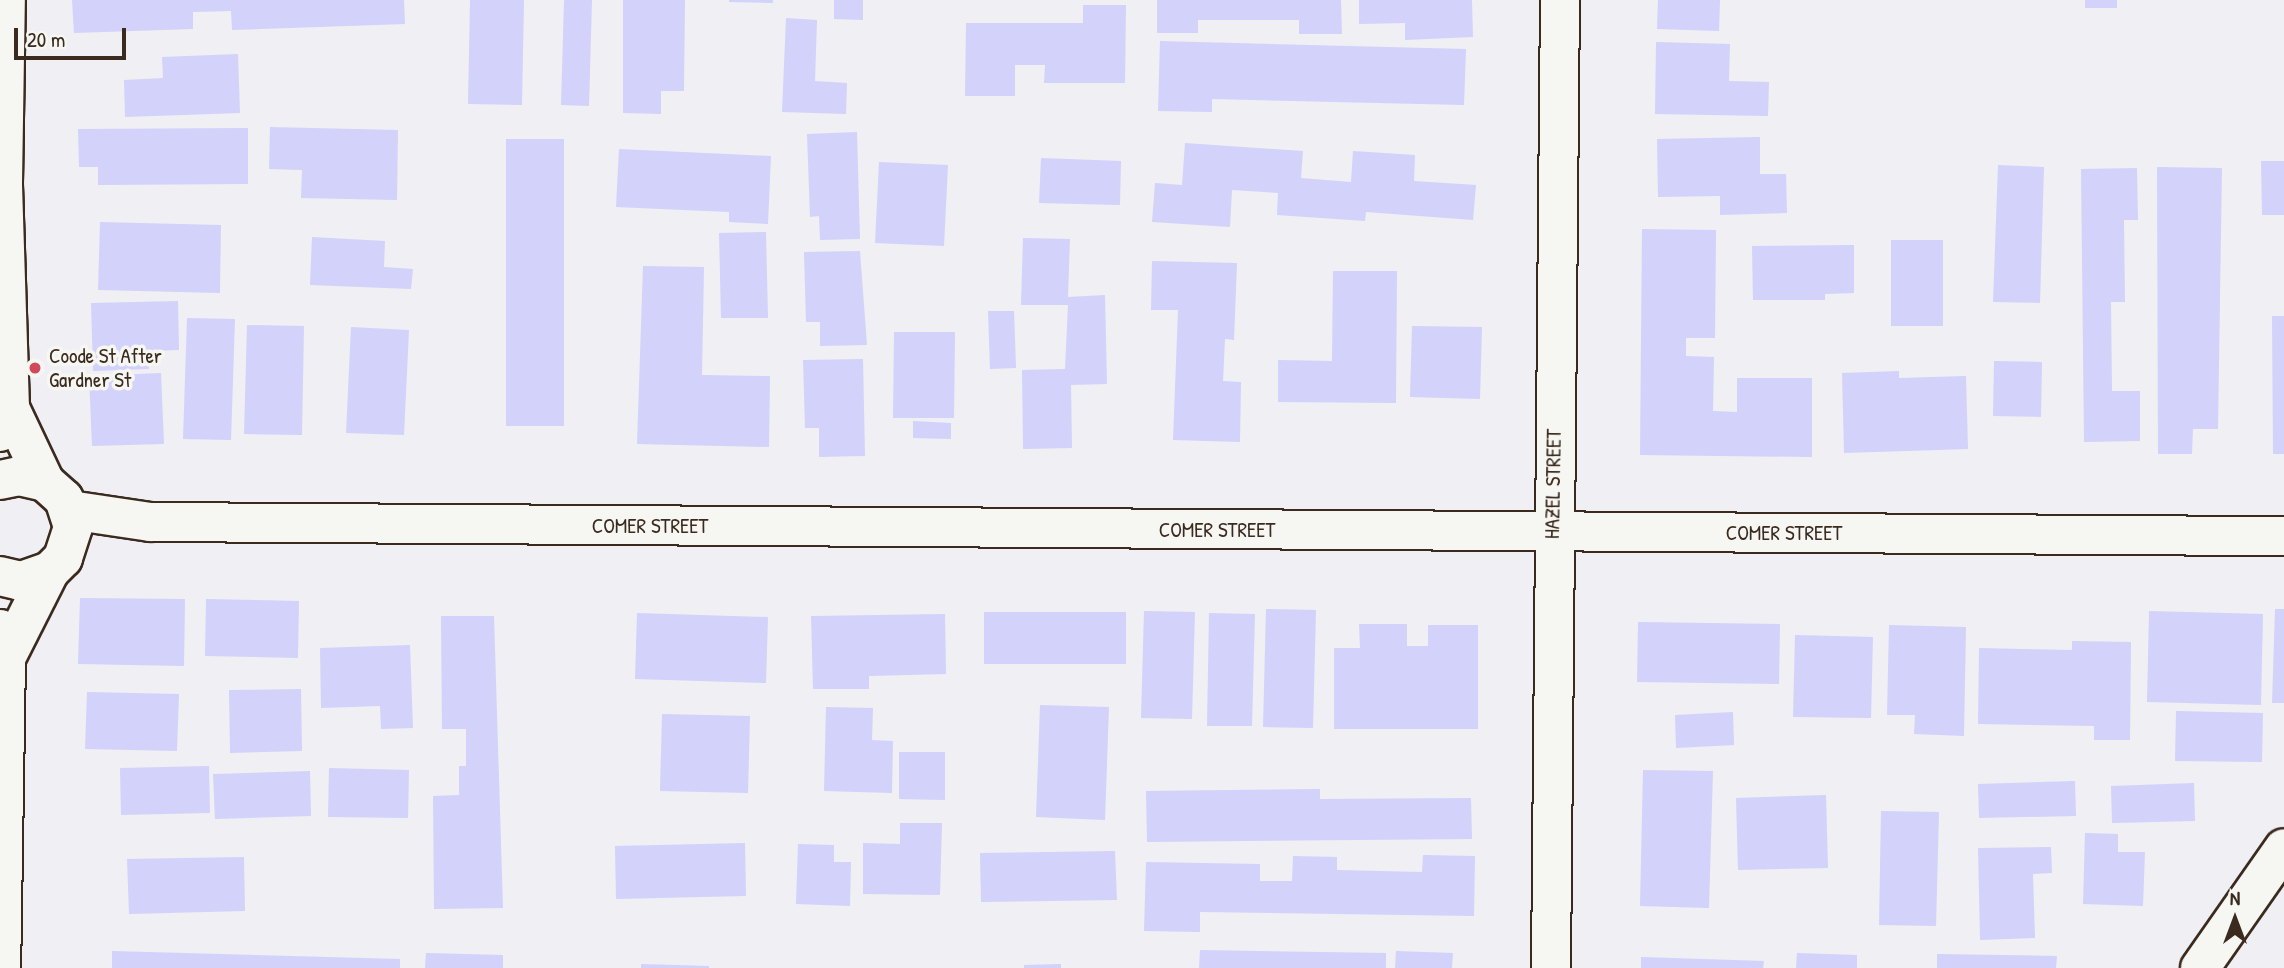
<!DOCTYPE html>
<style>
body{margin:0}
#map{position:relative;width:2284px;height:968px;overflow:hidden;background:#efeff4;font-family:"Patrick Hand",sans-serif}
div>[style]{position:absolute}
.building>*{inset:0;background:#d2d2fb}
.roads{filter:drop-shadow(2px 0 #3b2a1e) drop-shadow(-2px 0 #3b2a1e) drop-shadow(0 2px #3b2a1e) drop-shadow(0 -2px #3b2a1e)}
.minor>*{height:38px;margin:-19px;padding:0 19px;transform-origin:19px;border-radius:19px;background:#f6f6f2}
.dots>*{width:19px;height:19px;translate:-50% -50%;box-sizing:border-box;border:4px solid #f6f6f2;border-radius:50%}
span{translate:-50% -50%;white-space:nowrap;text-align:center;line-height:1.15;-webkit-text-stroke:7px #f6f6f2;paint-order:stroke}
.poi-label{font-size:21px;color:#3b2a1e}
.left{translate:0 -50%;text-align:left}
.street-label{font-size:21px;color:#3b2a1e}
.north{position:absolute;left:2200px;top:884px;width:70px;height:70px;-webkit-text-stroke:5px #f6f6f2;paint-order:stroke;rotate:0deg;font-size:19px;font-weight:700;line-height:28px;text-align:center;color:#3b2a1e}
.north::after{content:'';display:block;margin:auto;width:24px;height:32px;background:#3b2a1e;clip-path:polygon(50% 0,100% 100%,50% 72%,0 100%)}
.scale{position:absolute;left:14px;top:28px;width:112px;height:32px;box-sizing:border-box;border:4px solid #3b2a1e;border-top:0;padding-left:9px;font-size:21px;line-height:24px;white-space:nowrap;color:#3b2a1e;-webkit-text-stroke:5px #f6f6f2;paint-order:stroke}
</style>
<div id="map">
<div class="building">
<i style="clip-path:polygon(72px 0,404px 0,405px 24px,232px 30px,231px 11px,193px 12px,193px 29px,74px 33px)"></i>
<i style="clip-path:polygon(470px 0,524px 0,522px 105px,468px 104px)"></i>
<i style="clip-path:polygon(564px 0,592px 0,589px 106px,561px 105px)"></i>
<i style="clip-path:polygon(623px 0,685px 0,684px 91px,661px 91px,661px 114px,623px 113px)"></i>
<i style="clip-path:polygon(729px 0,773px 0,773px 3px,729px 2px)"></i>
<i style="clip-path:polygon(834px 0,863px 0,863px 20px,834px 19px)"></i>
<i style="clip-path:polygon(1157px 0,1341px 0,1342px 34px,1299px 34px,1299px 20px,1198px 20px,1198px 33px,1157px 33px)"></i>
<i style="clip-path:polygon(1359px 0,1472px 0,1473px 37px,1405px 40px,1405px 23px,1359px 24px)"></i>
<i style="clip-path:polygon(1658px 0,1720px 0,1719px 31px,1657px 29px)"></i>
<i style="clip-path:polygon(2085px 0,2117px 0,2117px 8px,2085px 8px)"></i>
<i style="clip-path:polygon(1083px 5px,1126px 5px,1125px 83px,1044px 83px,1045px 65px,1015px 65px,1015px 96px,965px 96px,966px 23px,1083px 23px)"></i>
<i style="clip-path:polygon(786px 18px,817px 20px,815px 81px,847px 83px,846px 114px,782px 112px)"></i>
<i style="clip-path:polygon(1160px 41px,1466px 49px,1464px 105px,1212px 99px,1212px 112px,1158px 111px)"></i>
<i style="clip-path:polygon(1656px 42px,1730px 44px,1729px 81px,1769px 82px,1768px 116px,1655px 114px)"></i>
<i style="clip-path:polygon(238px 54px,240px 113px,125px 117px,124px 80px,163px 78px,162px 57px)"></i>
<i style="clip-path:polygon(270px 127px,398px 130px,397px 200px,301px 198px,302px 170px,269px 169px)"></i>
<i style="clip-path:polygon(248px 128px,248px 184px,98px 185px,98px 167px,79px 167px,78px 129px)"></i>
<i style="clip-path:polygon(857px 132px,860px 239px,820px 240px,819px 216px,810px 217px,807px 134px)"></i>
<i style="clip-path:polygon(1760px 137px,1760px 174px,1786px 174px,1787px 213px,1720px 215px,1720px 196px,1658px 197px,1657px 139px)"></i>
<i style="clip-path:polygon(506px 139px,564px 139px,564px 426px,506px 426px)"></i>
<i style="clip-path:polygon(1185px 143px,1303px 151px,1301px 178px,1351px 182px,1353px 151px,1415px 155px,1414px 181px,1476px 185px,1473px 220px,1366px 212px,1365px 221px,1277px 215px,1278px 193px,1232px 190px,1230px 227px,1152px 222px,1155px 183px,1182px 185px)"></i>
<i style="clip-path:polygon(619px 149px,771px 156px,768px 224px,729px 222px,729px 212px,616px 207px)"></i>
<i style="clip-path:polygon(1041px 158px,1121px 161px,1120px 205px,1039px 203px)"></i>
<i style="clip-path:polygon(2261px 161px,2284px 161px,2284px 215px,2262px 215px)"></i>
<i style="clip-path:polygon(879px 162px,948px 165px,944px 246px,875px 243px)"></i>
<i style="clip-path:polygon(1998px 165px,2044px 167px,2040px 303px,1993px 302px)"></i>
<i style="clip-path:polygon(2157px 167px,2222px 168px,2218px 429px,2193px 429px,2192px 454px,2158px 454px)"></i>
<i style="clip-path:polygon(2137px 168px,2138px 220px,2124px 220px,2125px 302px,2111px 302px,2112px 391px,2140px 391px,2140px 441px,2084px 442px,2081px 169px)"></i>
<i style="clip-path:polygon(100px 222px,221px 225px,220px 293px,98px 290px)"></i>
<i style="clip-path:polygon(1642px 229px,1716px 230px,1715px 338px,1686px 338px,1686px 356px,1714px 357px,1713px 411px,1737px 412px,1737px 378px,1812px 378px,1812px 457px,1640px 455px)"></i>
<i style="clip-path:polygon(766px 232px,768px 318px,721px 318px,719px 233px)"></i>
<i style="clip-path:polygon(312px 237px,385px 241px,384px 267px,413px 269px,411px 289px,310px 285px)"></i>
<i style="clip-path:polygon(1023px 238px,1070px 239px,1068px 297px,1105px 295px,1107px 384px,1071px 385px,1072px 448px,1023px 449px,1022px 370px,1065px 369px,1068px 305px,1021px 305px)"></i>
<i style="clip-path:polygon(1891px 240px,1943px 240px,1943px 326px,1891px 326px)"></i>
<i style="clip-path:polygon(1854px 245px,1854px 293px,1825px 294px,1825px 300px,1753px 300px,1752px 246px)"></i>
<i style="clip-path:polygon(860px 251px,867px 345px,820px 346px,820px 322px,806px 322px,804px 252px)"></i>
<i style="clip-path:polygon(1152px 261px,1237px 263px,1234px 340px,1225px 339px,1223px 381px,1241px 382px,1240px 442px,1173px 440px,1178px 310px,1151px 310px)"></i>
<i style="clip-path:polygon(643px 266px,704px 267px,702px 375px,770px 376px,769px 447px,637px 444px)"></i>
<i style="clip-path:polygon(1333px 271px,1397px 271px,1396px 403px,1278px 402px,1278px 360px,1332px 361px)"></i>
<i style="clip-path:polygon(178px 301px,179px 350px,149px 351px,149px 369px,93px 371px,91px 303px)"></i>
<i style="clip-path:polygon(988px 311px,1014px 311px,1016px 368px,990px 369px)"></i>
<i style="clip-path:polygon(2272px 316px,2284px 316px,2284px 454px,2273px 454px)"></i>
<i style="clip-path:polygon(187px 318px,235px 319px,231px 440px,183px 439px)"></i>
<i style="clip-path:polygon(247px 325px,304px 326px,302px 435px,244px 434px)"></i>
<i style="clip-path:polygon(1412px 326px,1482px 327px,1480px 399px,1410px 397px)"></i>
<i style="clip-path:polygon(351px 327px,409px 330px,404px 435px,346px 433px)"></i>
<i style="clip-path:polygon(894px 332px,955px 332px,954px 418px,893px 418px)"></i>
<i style="clip-path:polygon(863px 359px,865px 456px,819px 457px,819px 428px,805px 428px,803px 360px)"></i>
<i style="clip-path:polygon(1994px 361px,2042px 362px,2041px 417px,1993px 416px)"></i>
<i style="clip-path:polygon(1899px 371px,1899px 378px,1966px 376px,1968px 449px,1844px 453px,1842px 373px)"></i>
<i style="clip-path:polygon(161px 373px,164px 444px,92px 446px,89px 376px)"></i>
<i style="clip-path:polygon(913px 421px,951px 423px,951px 439px,913px 438px)"></i>
<i style="clip-path:polygon(80px 598px,185px 599px,184px 666px,78px 664px)"></i>
<i style="clip-path:polygon(206px 599px,299px 601px,298px 658px,205px 656px)"></i>
<i style="clip-path:polygon(1266px 609px,1316px 610px,1313px 728px,1263px 727px)"></i>
<i style="clip-path:polygon(2275px 609px,2284px 609px,2284px 703px,2272px 703px)"></i>
<i style="clip-path:polygon(1144px 611px,1195px 612px,1192px 719px,1141px 718px)"></i>
<i style="clip-path:polygon(2149px 611px,2263px 614px,2261px 705px,2147px 702px)"></i>
<i style="clip-path:polygon(984px 612px,1126px 612px,1126px 664px,984px 664px)"></i>
<i style="clip-path:polygon(637px 613px,768px 617px,766px 683px,635px 679px)"></i>
<i style="clip-path:polygon(1209px 613px,1255px 614px,1252px 726px,1207px 726px)"></i>
<i style="clip-path:polygon(945px 614px,946px 674px,869px 676px,869px 689px,813px 689px,811px 616px)"></i>
<i style="clip-path:polygon(441px 616px,494px 616px,503px 908px,434px 909px,433px 796px,459px 795px,459px 766px,466px 766px,466px 729px,442px 729px)"></i>
<i style="clip-path:polygon(1638px 622px,1780px 624px,1779px 684px,1637px 682px)"></i>
<i style="clip-path:polygon(1359px 624px,1407px 624px,1407px 646px,1428px 646px,1428px 625px,1478px 625px,1478px 729px,1334px 729px,1334px 648px,1360px 648px)"></i>
<i style="clip-path:polygon(1889px 625px,1966px 627px,1964px 736px,1914px 734px,1915px 715px,1887px 715px)"></i>
<i style="clip-path:polygon(1795px 635px,1873px 637px,1871px 718px,1793px 717px)"></i>
<i style="clip-path:polygon(2072px 641px,2131px 642px,2130px 740px,2094px 740px,2094px 726px,1978px 724px,1979px 648px,2072px 650px)"></i>
<i style="clip-path:polygon(410px 645px,413px 728px,381px 729px,380px 706px,321px 708px,320px 648px)"></i>
<i style="clip-path:polygon(301px 689px,302px 751px,230px 753px,229px 690px)"></i>
<i style="clip-path:polygon(87px 692px,179px 694px,177px 751px,85px 749px)"></i>
<i style="clip-path:polygon(1040px 705px,1109px 707px,1105px 820px,1036px 817px)"></i>
<i style="clip-path:polygon(826px 707px,873px 708px,872px 740px,893px 741px,892px 793px,824px 791px)"></i>
<i style="clip-path:polygon(2176px 711px,2263px 713px,2262px 762px,2175px 761px)"></i>
<i style="clip-path:polygon(1733px 712px,1734px 745px,1676px 748px,1675px 715px)"></i>
<i style="clip-path:polygon(662px 714px,750px 716px,748px 793px,660px 791px)"></i>
<i style="clip-path:polygon(899px 752px,945px 752px,945px 800px,899px 799px)"></i>
<i style="clip-path:polygon(209px 766px,210px 813px,121px 815px,120px 768px)"></i>
<i style="clip-path:polygon(329px 768px,409px 770px,408px 818px,328px 817px)"></i>
<i style="clip-path:polygon(1643px 770px,1713px 771px,1709px 908px,1640px 906px)"></i>
<i style="clip-path:polygon(310px 771px,311px 816px,215px 819px,213px 774px)"></i>
<i style="clip-path:polygon(2075px 781px,2076px 816px,1979px 818px,1978px 784px)"></i>
<i style="clip-path:polygon(2194px 783px,2195px 821px,2112px 823px,2111px 786px)"></i>
<i style="clip-path:polygon(1320px 789px,1320px 799px,1471px 798px,1472px 839px,1147px 842px,1146px 791px)"></i>
<i style="clip-path:polygon(1826px 795px,1828px 868px,1738px 870px,1736px 798px)"></i>
<i style="clip-path:polygon(1881px 811px,1939px 812px,1936px 926px,1879px 925px)"></i>
<i style="clip-path:polygon(900px 823px,942px 823px,940px 895px,863px 894px,863px 843px,900px 844px)"></i>
<i style="clip-path:polygon(2085px 833px,2118px 834px,2118px 852px,2145px 852px,2143px 906px,2083px 904px)"></i>
<i style="clip-path:polygon(745px 843px,746px 896px,616px 899px,615px 846px)"></i>
<i style="clip-path:polygon(798px 844px,834px 845px,834px 862px,851px 862px,850px 906px,796px 904px)"></i>
<i style="clip-path:polygon(2051px 847px,2052px 873px,2033px 874px,2035px 938px,1980px 940px,1978px 848px)"></i>
<i style="clip-path:polygon(1115px 851px,1117px 900px,981px 902px,980px 853px)"></i>
<i style="clip-path:polygon(1423px 855px,1475px 856px,1474px 916px,1200px 912px,1200px 932px,1144px 931px,1146px 862px,1260px 864px,1260px 881px,1292px 881px,1293px 856px,1337px 857px,1337px 870px,1422px 872px)"></i>
<i style="clip-path:polygon(244px 857px,245px 911px,129px 914px,127px 859px)"></i>
<i style="clip-path:polygon(1200px 950px,1386px 953px,1386px 968px,1199px 968px)"></i>
<i style="clip-path:polygon(112px 951px,400px 959px,400px 968px,112px 968px)"></i>
<i style="clip-path:polygon(1396px 951px,1453px 953px,1452px 968px,1395px 968px)"></i>
<i style="clip-path:polygon(426px 953px,503px 955px,503px 968px,425px 968px)"></i>
<i style="clip-path:polygon(1797px 953px,1857px 955px,1857px 968px,1796px 968px)"></i>
<i style="clip-path:polygon(1937px 954px,2057px 956px,2056px 968px,1937px 968px)"></i>
<i style="clip-path:polygon(1641px 957px,1764px 961px,1763px 968px,1641px 968px)"></i>
<i style="clip-path:polygon(641px 964px,709px 966px,709px 968px,641px 968px)"></i>
<i style="clip-path:polygon(1061px 964px,1061px 968px,1024px 968px,1024px 965px)"></i>
</div>
<div class="roads">
<div class="minor">
<i style="left:10px;top:408px;width:82px;rotate:64.7deg"></i>
<i style="left:0;top:432px;width:26px;rotate:-67deg"></i>
<i style="left:10px;top:408px;width:226px;rotate:-91.8deg"></i>
<i style="left:3px;top:182px;width:182px;rotate:-89.1deg"></i>
<i style="left:0;top:480px;width:19px;rotate:-12deg"></i>
<i style="left:19px;top:476px;width:27px;rotate:13deg"></i>
<i style="left:45px;top:482px;width:25px;rotate:42deg"></i>
<i style="left:64px;top:499px;width:29px;rotate:72deg"></i>
<i style="left:73px;top:527px;width:33px;rotate:108deg"></i>
<i style="left:63px;top:558px;width:18px;rotate:135deg"></i>
<i style="left:50px;top:571px;width:31px;rotate:161deg"></i>
<i style="left:21px;top:581px;width:22px;rotate:-167deg"></i>
<i style="left:70px;top:510px;width:81px;rotate:8.5deg"></i>
<i style="left:150px;top:522px;width:2134px;rotate:0.38deg"></i>
<i style="left:0;top:629px;width:30px;rotate:78deg"></i>
<i style="left:6px;top:658px;width:310px;rotate:90.9deg"></i>
<i style="left:6px;top:658px;width:97px;rotate:-63.2deg"></i>
<i style="left:1551px;top:968px;width:968px;rotate:-89.47deg"></i>
<i style="left:2200px;top:968px;width:146px;rotate:-55deg"></i>
</div>
</div>
<div class="dots">
<i style="left:35px;top:368px;background:#d1495b"></i>
</div>
<div class="poi-label">
<span class="left" style="left:49px;top:368px">Coode St After<br>Gardner St</span>
</div>
<div class="street-label">
<span style="left:1553px;top:484px;rotate:-89deg">HAZEL STREET</span>
<span style="left:650px;top:526px">COMER STREET</span>
<span style="left:1217px;top:530px">COMER STREET</span>
<span style="left:1784px;top:533px">COMER STREET</span>
</div>
<div class="north">N</div>
<div class="scale">20 m</div>
</div>
